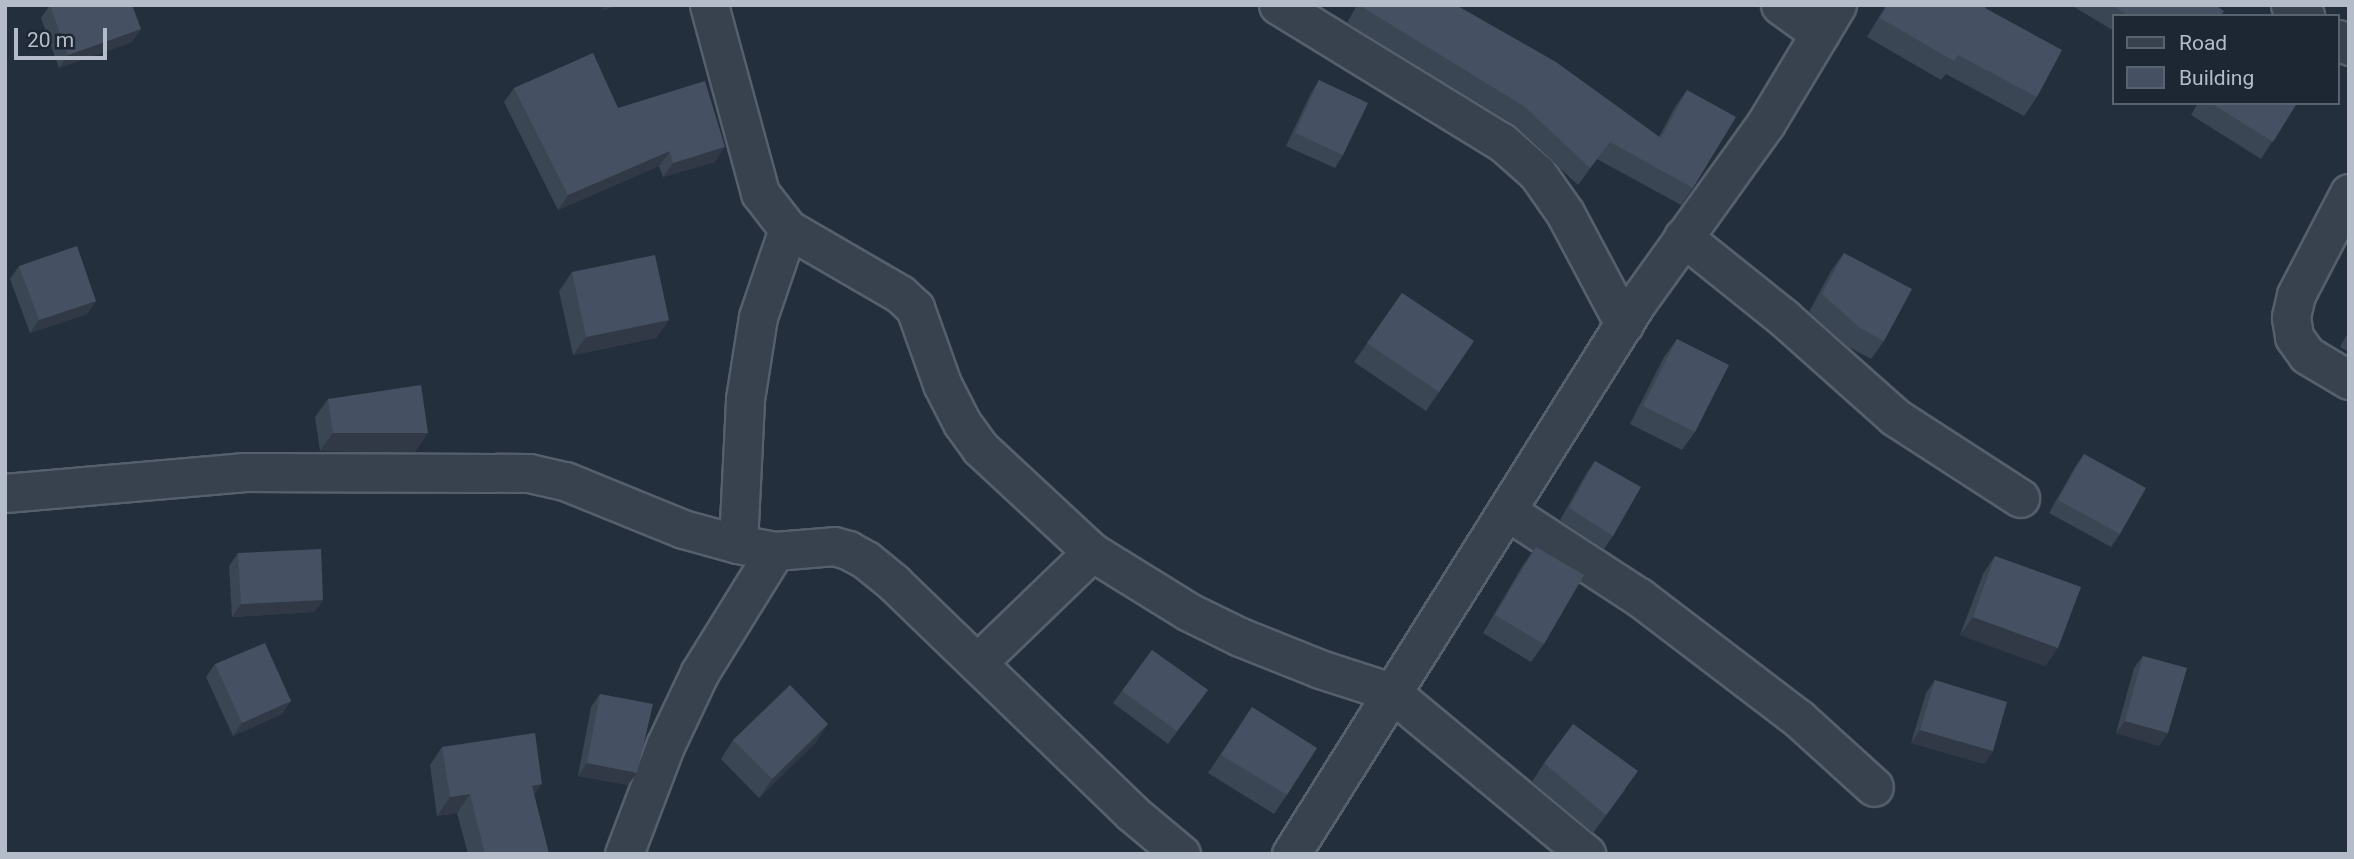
<!DOCTYPE html>
<style>
body{margin:0}
#map{position:relative;width:2354px;height:859px;overflow:hidden;background:#242f3e;font-family:Roboto,sans-serif}
div>[style]{position:absolute}
.roads{filter:drop-shadow(2px 0 #565f6c) drop-shadow(-2px 0 #565f6c) drop-shadow(0 2px #565f6c) drop-shadow(0 -2px #565f6c)}
.minor>*{height:37px;margin:-18.5px;padding:0 18.5px;transform-origin:18.5px;border-radius:18.5px;background:#38414e}
.wall>*{inset:0;background:#3b4654}
.shaded-wall>*{inset:0;background:#303945}
.building>*{inset:0;background:#455162}
span{translate:-50% -50%;white-space:nowrap;text-align:center;line-height:1.15;-webkit-text-stroke:5px #1d2633;paint-order:stroke}
.frame{position:absolute;inset:0;border:7px solid #b4bcc9;pointer-events:none}
.legend{position:absolute;left:2112px;top:14px;width:228px;height:91px;box-sizing:border-box;background:#1d2633;border:2px solid #59626f;margin:0;padding:9px 12px;list-style:none;font-size:21px;color:#b4bcc9}
.legend li{display:flex;align-items:center;gap:14px;height:35px}
.legend b{width:35px;border:2px solid #59626f}
.scale{position:absolute;left:14px;top:28px;width:93px;height:32px;box-sizing:border-box;border:4px solid #b4bcc9;border-top:0;padding-left:9px;font-size:21px;line-height:24px;white-space:nowrap;color:#b4bcc9;-webkit-text-stroke:5px #1d2633;paint-order:stroke}
</style>
<div id="map">
<div class="roads">
<div class="minor">
<i style="left:709px;top:5px;width:195px;rotate:74.8deg"></i>
<i style="left:760px;top:193px;width:46px;rotate:52.1deg"></i>
<i style="left:788px;top:229px;width:129px;rotate:30.1deg"></i>
<i style="left:900px;top:294px;width:21px;rotate:43deg"></i>
<i style="left:915px;top:308px;width:81px;rotate:70.4deg"></i>
<i style="left:942px;top:384px;width:44px;rotate:62.9deg"></i>
<i style="left:962px;top:423px;width:31px;rotate:54deg"></i>
<i style="left:980px;top:448px;width:153px;rotate:42.9deg"></i>
<i style="left:1092px;top:552px;width:114px;rotate:31.7deg"></i>
<i style="left:1189px;top:612px;width:57px;rotate:26.1deg"></i>
<i style="left:1240px;top:637px;width:86px;rotate:21.8deg"></i>
<i style="left:1320px;top:669px;width:75px;rotate:17.9deg"></i>
<i style="left:1391px;top:692px;width:254px;rotate:39.7deg"></i>
<i style="left:1278px;top:5px;width:263px;rotate:31.5deg"></i>
<i style="left:1502px;top:142px;width:47px;rotate:41.5deg"></i>
<i style="left:1537px;top:173px;width:49px;rotate:55deg"></i>
<i style="left:1565px;top:213px;width:126px;rotate:62deg"></i>
<i style="left:1780px;top:5px;width:49px;rotate:35.9deg"></i>
<i style="left:2290px;top:5px;width:19px;rotate:36deg"></i>
<i style="left:2338px;top:39px;width:13px;rotate:32deg"></i>
<i style="left:2349px;top:193px;width:115px;rotate:117.5deg"></i>
<i style="left:2296px;top:295px;width:23px;rotate:103deg"></i>
<i style="left:2291px;top:317px;width:20px;rotate:81deg"></i>
<i style="left:2294px;top:337px;width:22px;rotate:54deg"></i>
<i style="left:2307px;top:355px;width:49px;rotate:30.8deg"></i>
<i style="left:1683px;top:237px;width:129px;rotate:38.7deg"></i>
<i style="left:1784px;top:318px;width:149px;rotate:41.7deg"></i>
<i style="left:1895px;top:417px;width:149px;rotate:32.9deg"></i>
<i style="left:5px;top:493px;width:241px;rotate:-5deg"></i>
<i style="left:245px;top:472px;width:284px;rotate:0.2deg"></i>
<i style="left:529px;top:473px;width:37px;rotate:13deg"></i>
<i style="left:565px;top:481px;width:127px;rotate:22.1deg"></i>
<i style="left:683px;top:529px;width:57px;rotate:15.3deg"></i>
<i style="left:738px;top:544px;width:38px;rotate:11deg"></i>
<i style="left:775px;top:551px;width:59px;rotate:-4.8deg"></i>
<i style="left:834px;top:546px;width:15px;rotate:16deg"></i>
<i style="left:848px;top:550px;width:21px;rotate:29deg"></i>
<i style="left:866px;top:560px;width:36px;rotate:39deg"></i>
<i style="left:894px;top:583px;width:331px;rotate:44deg"></i>
<i style="left:1132px;top:813px;width:64px;rotate:39.9deg"></i>
<i style="left:1507px;top:511px;width:158px;rotate:33.1deg"></i>
<i style="left:1639px;top:597px;width:201px;rotate:37.3deg"></i>
<i style="left:1799px;top:719px;width:101px;rotate:42.2deg"></i>
<i style="left:738px;top:544px;width:145px;rotate:-87.2deg"></i>
<i style="left:745px;top:399px;width:83px;rotate:-81deg"></i>
<i style="left:758px;top:317px;width:93px;rotate:-71.2deg"></i>
<i style="left:978px;top:662px;width:158px;rotate:-44deg"></i>
<i style="left:624px;top:854px;width:116px;rotate:-69.2deg"></i>
<i style="left:665px;top:746px;width:82px;rotate:-64.7deg"></i>
<i style="left:700px;top:672px;width:142px;rotate:-58.2deg"></i>
<i style="left:1291px;top:854px;width:649px;rotate:-57.9deg"></i>
<i style="left:1636px;top:304px;width:223px;rotate:-54.3deg"></i>
<i style="left:1766px;top:123px;width:138px;rotate:-59deg"></i>
</div>
</div>
<div class="wall">
<i style="clip-path:polygon(50px 5px,141px 29px,132px 42px,59px 68px,41px 18px)"></i>
<i style="clip-path:polygon(1357px 5px,1456px 5px,1659px 137px,1675px 107px,1687px 90px,1693px 188px,1681px 205px,1597px 159px,1578px 185px,1513px 124px,1347px 23px)"></i>
<i style="clip-path:polygon(1886px 5px,1987px 5px,1985px 8px,2037px 97px,2024px 116px,1946px 74px,1941px 80px,1867px 37px)"></i>
<i style="clip-path:polygon(2071px 5px,2215px 5px,2222px 16px,2114px 16px,2114px 31px)"></i>
<i style="clip-path:polygon(1319px 80px,1343px 155px,1335px 168px,1286px 146px,1311px 93px)"></i>
<i style="clip-path:polygon(514px 88px,618px 108px,715px 162px,663px 177px,659px 166px,558px 210px,504px 102px)"></i>
<i style="clip-path:polygon(2198px 103px,2297px 103px,2261px 159px,2191px 115px)"></i>
<i style="clip-path:polygon(1844px 253px,1884px 341px,1871px 359px,1847px 346px,1809px 312px,1831px 271px)"></i>
<i style="clip-path:polygon(19px 266px,96px 301px,87px 314px,30px 333px,10px 279px)"></i>
<i style="clip-path:polygon(572px 272px,669px 320px,656px 338px,573px 355px,559px 291px)"></i>
<i style="clip-path:polygon(1402px 293px,1474px 341px,1426px 411px,1354px 362px)"></i>
<i style="clip-path:polygon(2349px 331px,2349px 352px,2340px 347px)"></i>
<i style="clip-path:polygon(1677px 339px,1695px 432px,1682px 450px,1630px 424px,1664px 357px)"></i>
<i style="clip-path:polygon(328px 399px,428px 433px,415px 452px,320px 451px,315px 417px)"></i>
<i style="clip-path:polygon(2084px 454px,2120px 534px,2111px 547px,2049px 513px,2075px 467px)"></i>
<i style="clip-path:polygon(1595px 461px,1613px 536px,1604px 549px,1560px 520px,1586px 474px)"></i>
<i style="clip-path:polygon(1536px 547px,1544px 644px,1531px 662px,1483px 633px,1523px 565px)"></i>
<i style="clip-path:polygon(238px 553px,323px 600px,314px 612px,232px 617px,229px 566px)"></i>
<i style="clip-path:polygon(1995px 556px,2058px 648px,2045px 666px,1960px 635px,1983px 574px)"></i>
<i style="clip-path:polygon(1152px 650px,1208px 690px,1168px 744px,1113px 703px)"></i>
<i style="clip-path:polygon(2143px 656px,2168px 733px,2159px 746px,2116px 733px,2134px 668px)"></i>
<i style="clip-path:polygon(215px 664px,291px 701px,282px 714px,233px 736px,206px 677px)"></i>
<i style="clip-path:polygon(1935px 680px,1993px 751px,1984px 764px,1911px 743px,1926px 693px)"></i>
<i style="clip-path:polygon(600px 694px,628px 785px,578px 776px,591px 707px)"></i>
<i style="clip-path:polygon(1252px 707px,1287px 795px,1274px 814px,1208px 773px)"></i>
<i style="clip-path:polygon(828px 724px,815px 743px,759px 798px,721px 759px,733px 740px)"></i>
<i style="clip-path:polygon(442px 747px,534px 795px,549px 854px,468px 854px,457px 813px,437px 816px,430px 765px)"></i>
<i style="clip-path:polygon(1544px 763px,1625px 790px,1593px 833px,1532px 782px)"></i>
</div>
<div class="shaded-wall">
<i style="clip-path:polygon(605px 5px,619px 5px,601px 11px)"></i>
<i style="clip-path:polygon(141px 29px,132px 42px,59px 68px,68px 55px)"></i>
<i style="clip-path:polygon(725px 147px,715px 162px,663px 177px,673px 163px)"></i>
<i style="clip-path:polygon(670px 151px,659px 166px,558px 210px,568px 195px)"></i>
<i style="clip-path:polygon(96px 301px,87px 314px,30px 333px,39px 320px)"></i>
<i style="clip-path:polygon(669px 320px,656px 338px,573px 355px,586px 337px)"></i>
<i style="clip-path:polygon(333px 433px,428px 433px,415px 452px,320px 451px)"></i>
<i style="clip-path:polygon(323px 600px,314px 612px,232px 617px,241px 604px)"></i>
<i style="clip-path:polygon(1973px 617px,2058px 648px,2045px 666px,1960px 635px)"></i>
<i style="clip-path:polygon(291px 701px,282px 714px,233px 736px,242px 723px)"></i>
<i style="clip-path:polygon(2125px 721px,2168px 733px,2159px 746px,2116px 733px)"></i>
<i style="clip-path:polygon(828px 724px,815px 743px,759px 798px,772px 779px)"></i>
<i style="clip-path:polygon(1920px 730px,1993px 751px,1984px 764px,1911px 743px)"></i>
<i style="clip-path:polygon(587px 763px,637px 773px,628px 785px,578px 776px)"></i>
<i style="clip-path:polygon(542px 784px,529px 802px,532px 786px)"></i>
<i style="clip-path:polygon(470px 794px,457px 813px,437px 816px,450px 797px)"></i>
</div>
<div class="building">
<i style="clip-path:polygon(50px 5px,132px 5px,141px 29px,68px 55px)"></i>
<i style="clip-path:polygon(1359px 5px,1456px 5px,1556px 62px,1661px 138px,1687px 90px,1736px 117px,1693px 188px,1610px 142px,1590px 168px,1525px 107px)"></i>
<i style="clip-path:polygon(1888px 5px,1987px 5px,1985px 8px,2062px 50px,2037px 97px,1958px 55px,1954px 61px,1880px 18px)"></i>
<i style="clip-path:polygon(2112px 5px,2215px 5px,2224px 11px,2221px 15px,2222px 16px,2129px 16px)"></i>
<i style="clip-path:polygon(593px 53px,618px 108px,705px 81px,725px 147px,673px 163px,670px 151px,568px 195px,514px 88px)"></i>
<i style="clip-path:polygon(1319px 80px,1368px 103px,1343px 155px,1295px 133px)"></i>
<i style="clip-path:polygon(2211px 103px,2297px 103px,2273px 142px)"></i>
<i style="clip-path:polygon(77px 246px,96px 301px,39px 320px,19px 266px)"></i>
<i style="clip-path:polygon(1844px 253px,1912px 289px,1884px 341px,1860px 328px,1822px 294px)"></i>
<i style="clip-path:polygon(655px 255px,669px 320px,586px 337px,572px 272px)"></i>
<i style="clip-path:polygon(1402px 293px,1474px 341px,1439px 392px,1367px 343px)"></i>
<i style="clip-path:polygon(1677px 339px,1729px 365px,1695px 432px,1643px 406px)"></i>
<i style="clip-path:polygon(421px 385px,428px 433px,333px 433px,328px 399px)"></i>
<i style="clip-path:polygon(2084px 454px,2146px 488px,2120px 534px,2058px 500px)"></i>
<i style="clip-path:polygon(1595px 461px,1641px 487px,1613px 536px,1569px 508px)"></i>
<i style="clip-path:polygon(1536px 547px,1584px 575px,1544px 644px,1495px 615px)"></i>
<i style="clip-path:polygon(321px 549px,323px 600px,241px 604px,238px 553px)"></i>
<i style="clip-path:polygon(1995px 556px,2081px 587px,2058px 648px,1973px 617px)"></i>
<i style="clip-path:polygon(265px 643px,291px 701px,242px 723px,215px 664px)"></i>
<i style="clip-path:polygon(1152px 650px,1208px 690px,1177px 731px,1122px 691px)"></i>
<i style="clip-path:polygon(2143px 656px,2187px 668px,2168px 733px,2125px 721px)"></i>
<i style="clip-path:polygon(1935px 680px,2007px 702px,1993px 751px,1920px 730px)"></i>
<i style="clip-path:polygon(790px 685px,828px 724px,772px 779px,733px 740px)"></i>
<i style="clip-path:polygon(600px 694px,653px 704px,637px 773px,587px 763px)"></i>
<i style="clip-path:polygon(1252px 707px,1317px 748px,1287px 795px,1221px 755px)"></i>
<i style="clip-path:polygon(1573px 724px,1638px 771px,1606px 815px,1544px 763px)"></i>
<i style="clip-path:polygon(535px 733px,542px 784px,532px 786px,549px 854px,485px 854px,470px 794px,450px 797px,442px 747px)"></i>
</div>
<div class="frame"></div>
<ul class="legend">
<li><b style="height:9px;background:#38414e"></b>Road</li>
<li><b style="height:19px;background:#455162"></b>Building</li>
</ul>
<div class="scale">20 m</div>
</div>
